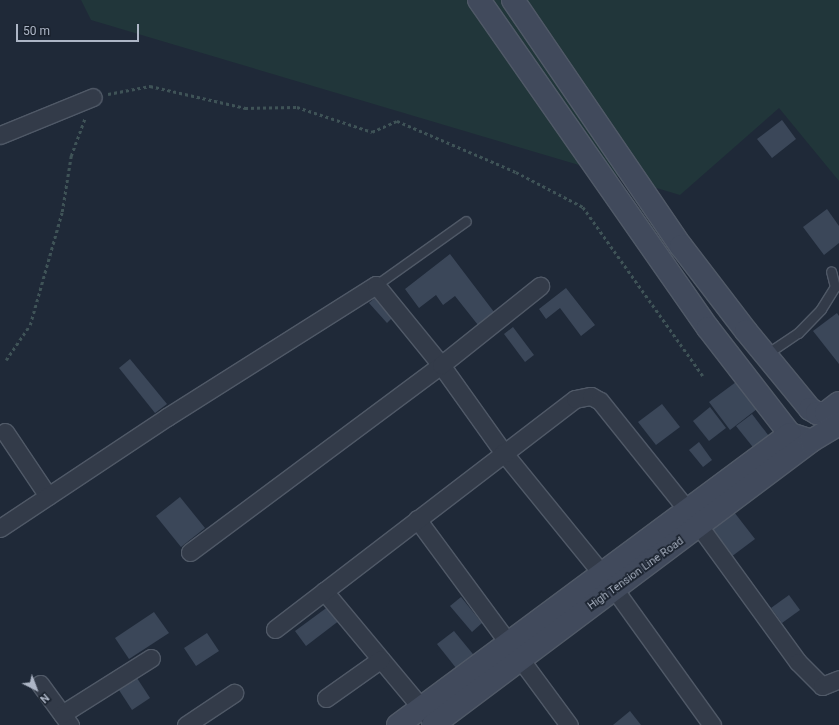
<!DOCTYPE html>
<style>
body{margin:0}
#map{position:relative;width:839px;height:725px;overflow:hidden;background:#1f2938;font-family:Roboto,sans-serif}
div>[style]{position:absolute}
.green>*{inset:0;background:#21363a}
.building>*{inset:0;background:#3b4759}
.path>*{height:2.5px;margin-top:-1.25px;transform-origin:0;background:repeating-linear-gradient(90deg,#3f5357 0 3px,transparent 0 6px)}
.roads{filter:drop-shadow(1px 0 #505967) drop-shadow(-1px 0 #505967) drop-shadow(0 1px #505967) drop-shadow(0 -1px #505967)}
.lane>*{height:9px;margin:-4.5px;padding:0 4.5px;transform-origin:4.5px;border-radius:4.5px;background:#333b49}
.street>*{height:17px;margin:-8.5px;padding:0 8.5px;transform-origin:8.5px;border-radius:8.5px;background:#333b49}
.secondary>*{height:22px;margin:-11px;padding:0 11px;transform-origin:11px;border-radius:11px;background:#414a5c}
span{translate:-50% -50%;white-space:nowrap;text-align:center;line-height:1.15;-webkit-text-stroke:3.5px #19212d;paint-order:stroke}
.street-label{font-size:11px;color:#adb6c6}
.north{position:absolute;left:16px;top:669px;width:40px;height:40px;-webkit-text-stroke:3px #19212d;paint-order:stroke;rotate:138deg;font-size:11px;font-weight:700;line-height:16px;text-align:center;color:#adb6c6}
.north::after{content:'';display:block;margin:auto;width:14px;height:18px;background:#adb6c6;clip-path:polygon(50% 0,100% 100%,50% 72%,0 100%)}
.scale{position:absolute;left:16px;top:24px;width:123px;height:18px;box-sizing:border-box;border:2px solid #adb6c6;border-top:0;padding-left:5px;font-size:12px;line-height:14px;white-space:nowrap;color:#adb6c6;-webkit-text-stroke:3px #19212d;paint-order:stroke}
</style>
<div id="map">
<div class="green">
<i style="clip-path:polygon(81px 0,839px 0,839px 181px,779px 108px,680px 195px,91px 20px)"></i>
</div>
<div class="building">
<i style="clip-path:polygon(782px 120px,796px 139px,772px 158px,757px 139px)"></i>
<i style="clip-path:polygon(827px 209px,839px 226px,839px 243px,824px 255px,803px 227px)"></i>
<i style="clip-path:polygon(450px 254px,494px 312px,478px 325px,455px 296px,443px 305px,436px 295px,419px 308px,405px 289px)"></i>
<i style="clip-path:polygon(566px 288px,595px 325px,581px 336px,560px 308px,546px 319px,539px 309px)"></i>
<i style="clip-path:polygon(377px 296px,395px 315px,387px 323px,369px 303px)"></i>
<i style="clip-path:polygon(837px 313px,839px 316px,839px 364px,813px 331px)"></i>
<i style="clip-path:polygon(513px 327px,534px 355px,525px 362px,504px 334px)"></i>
<i style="clip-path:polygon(130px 359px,167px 404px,155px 413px,119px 368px)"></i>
<i style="clip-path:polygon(736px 382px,757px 409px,730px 430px,709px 402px)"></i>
<i style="clip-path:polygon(662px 404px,680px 427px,656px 445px,638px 422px)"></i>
<i style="clip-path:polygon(710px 407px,726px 428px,709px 441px,693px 421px)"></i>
<i style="clip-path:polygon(752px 414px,775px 444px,760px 456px,736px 426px)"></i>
<i style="clip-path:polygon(699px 442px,712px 460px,703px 467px,689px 450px)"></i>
<i style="clip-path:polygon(180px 497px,205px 528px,181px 547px,156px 516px)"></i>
<i style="clip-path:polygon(734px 512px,755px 539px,731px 557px,710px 531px)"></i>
<i style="clip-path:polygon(789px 595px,800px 610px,782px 623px,771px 608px)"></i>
<i style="clip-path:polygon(461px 597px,482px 623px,472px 632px,450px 606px)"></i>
<i style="clip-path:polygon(329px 606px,340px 620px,306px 646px,295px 631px)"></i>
<i style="clip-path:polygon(154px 612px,169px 633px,129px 659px,115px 638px)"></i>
<i style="clip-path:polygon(454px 631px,477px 659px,460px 673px,437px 644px)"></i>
<i style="clip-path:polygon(207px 633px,219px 651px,196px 666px,184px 648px)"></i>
<i style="clip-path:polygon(135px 675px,150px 698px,132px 710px,117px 687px)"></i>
<i style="clip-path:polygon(630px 711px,641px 725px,613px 725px)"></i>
</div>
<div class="path">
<i style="left:108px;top:94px;width:43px;rotate:-10.8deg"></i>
<i style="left:150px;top:86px;width:98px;rotate:13deg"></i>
<i style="left:245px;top:108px;width:52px;rotate:-1.1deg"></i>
<i style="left:297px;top:107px;width:79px;rotate:18.4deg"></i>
<i style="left:372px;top:132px;width:27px;rotate:-24deg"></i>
<i style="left:397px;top:121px;width:129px;rotate:23.2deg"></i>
<i style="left:516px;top:172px;width:76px;rotate:27.6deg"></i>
<i style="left:583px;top:207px;width:207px;rotate:54.6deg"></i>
<i style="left:6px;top:360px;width:42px;rotate:-55.6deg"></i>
<i style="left:30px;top:325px;width:117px;rotate:-74.2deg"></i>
<i style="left:62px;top:212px;width:57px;rotate:-80.9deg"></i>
<i style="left:71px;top:156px;width:40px;rotate:-69.8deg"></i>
</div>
<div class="roads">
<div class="lane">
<i style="left:376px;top:285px;width:110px;rotate:-35.4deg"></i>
<i style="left:765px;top:355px;width:40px;rotate:-34deg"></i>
<i style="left:798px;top:333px;width:33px;rotate:-46deg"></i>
<i style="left:821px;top:309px;width:26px;rotate:-58deg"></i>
<i style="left:835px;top:287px;width:16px;rotate:-104deg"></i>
</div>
<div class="street">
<i style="left:0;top:135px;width:100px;rotate:-22.2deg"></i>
<i style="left:5px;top:432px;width:77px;rotate:56.1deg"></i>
<i style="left:417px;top:519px;width:256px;rotate:53.6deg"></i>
<i style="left:0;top:528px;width:201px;rotate:-33.6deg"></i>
<i style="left:167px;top:417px;width:247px;rotate:-32.3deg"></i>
<i style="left:376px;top:285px;width:103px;rotate:50.9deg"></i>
<i style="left:441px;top:365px;width:107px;rotate:54.5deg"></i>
<i style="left:503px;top:452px;width:178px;rotate:50.9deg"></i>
<i style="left:615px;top:590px;width:166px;rotate:54.3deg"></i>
<i style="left:190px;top:552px;width:313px;rotate:-36.7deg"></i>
<i style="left:441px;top:365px;width:127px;rotate:-38.6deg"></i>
<i style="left:324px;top:591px;width:164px;rotate:50.2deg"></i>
<i style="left:275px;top:629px;width:378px;rotate:-37.5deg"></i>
<i style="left:575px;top:399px;width:16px;rotate:-11deg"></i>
<i style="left:591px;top:396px;width:10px;rotate:29deg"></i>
<i style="left:600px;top:401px;width:142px;rotate:51.3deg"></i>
<i style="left:689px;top:512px;width:185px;rotate:54deg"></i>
<i style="left:798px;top:662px;width:34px;rotate:45deg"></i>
<i style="left:822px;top:686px;width:18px;rotate:-22deg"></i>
<i style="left:40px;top:684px;width:51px;rotate:53.8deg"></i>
<i style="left:326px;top:698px;width:67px;rotate:-35.3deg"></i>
<i style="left:62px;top:714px;width:105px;rotate:-32.2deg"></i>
<i style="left:186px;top:725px;width:58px;rotate:-33.7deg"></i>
</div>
<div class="secondary">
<i style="left:479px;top:0;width:400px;rotate:55.1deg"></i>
<i style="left:708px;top:328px;width:134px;rotate:52.3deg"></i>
<i style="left:790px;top:434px;width:22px;rotate:18deg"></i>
<i style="left:513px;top:0;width:298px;rotate:55.7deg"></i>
<i style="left:681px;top:246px;width:107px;rotate:52.6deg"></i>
<i style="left:746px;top:331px;width:101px;rotate:50.6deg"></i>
<i style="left:810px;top:409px;width:8px;rotate:30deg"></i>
<i style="left:817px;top:413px;width:9px"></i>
<i style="left:826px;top:413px;width:16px;rotate:-38deg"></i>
<i style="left:398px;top:725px;width:488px;rotate:-36.6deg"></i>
<i style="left:433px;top:725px;width:473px;rotate:-36.9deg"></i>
<i style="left:811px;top:441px;width:33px;rotate:-31deg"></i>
</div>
</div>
<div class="street-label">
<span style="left:636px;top:574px;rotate:-36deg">High Tension Line Road</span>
</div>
<div class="north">N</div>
<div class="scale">50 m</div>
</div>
